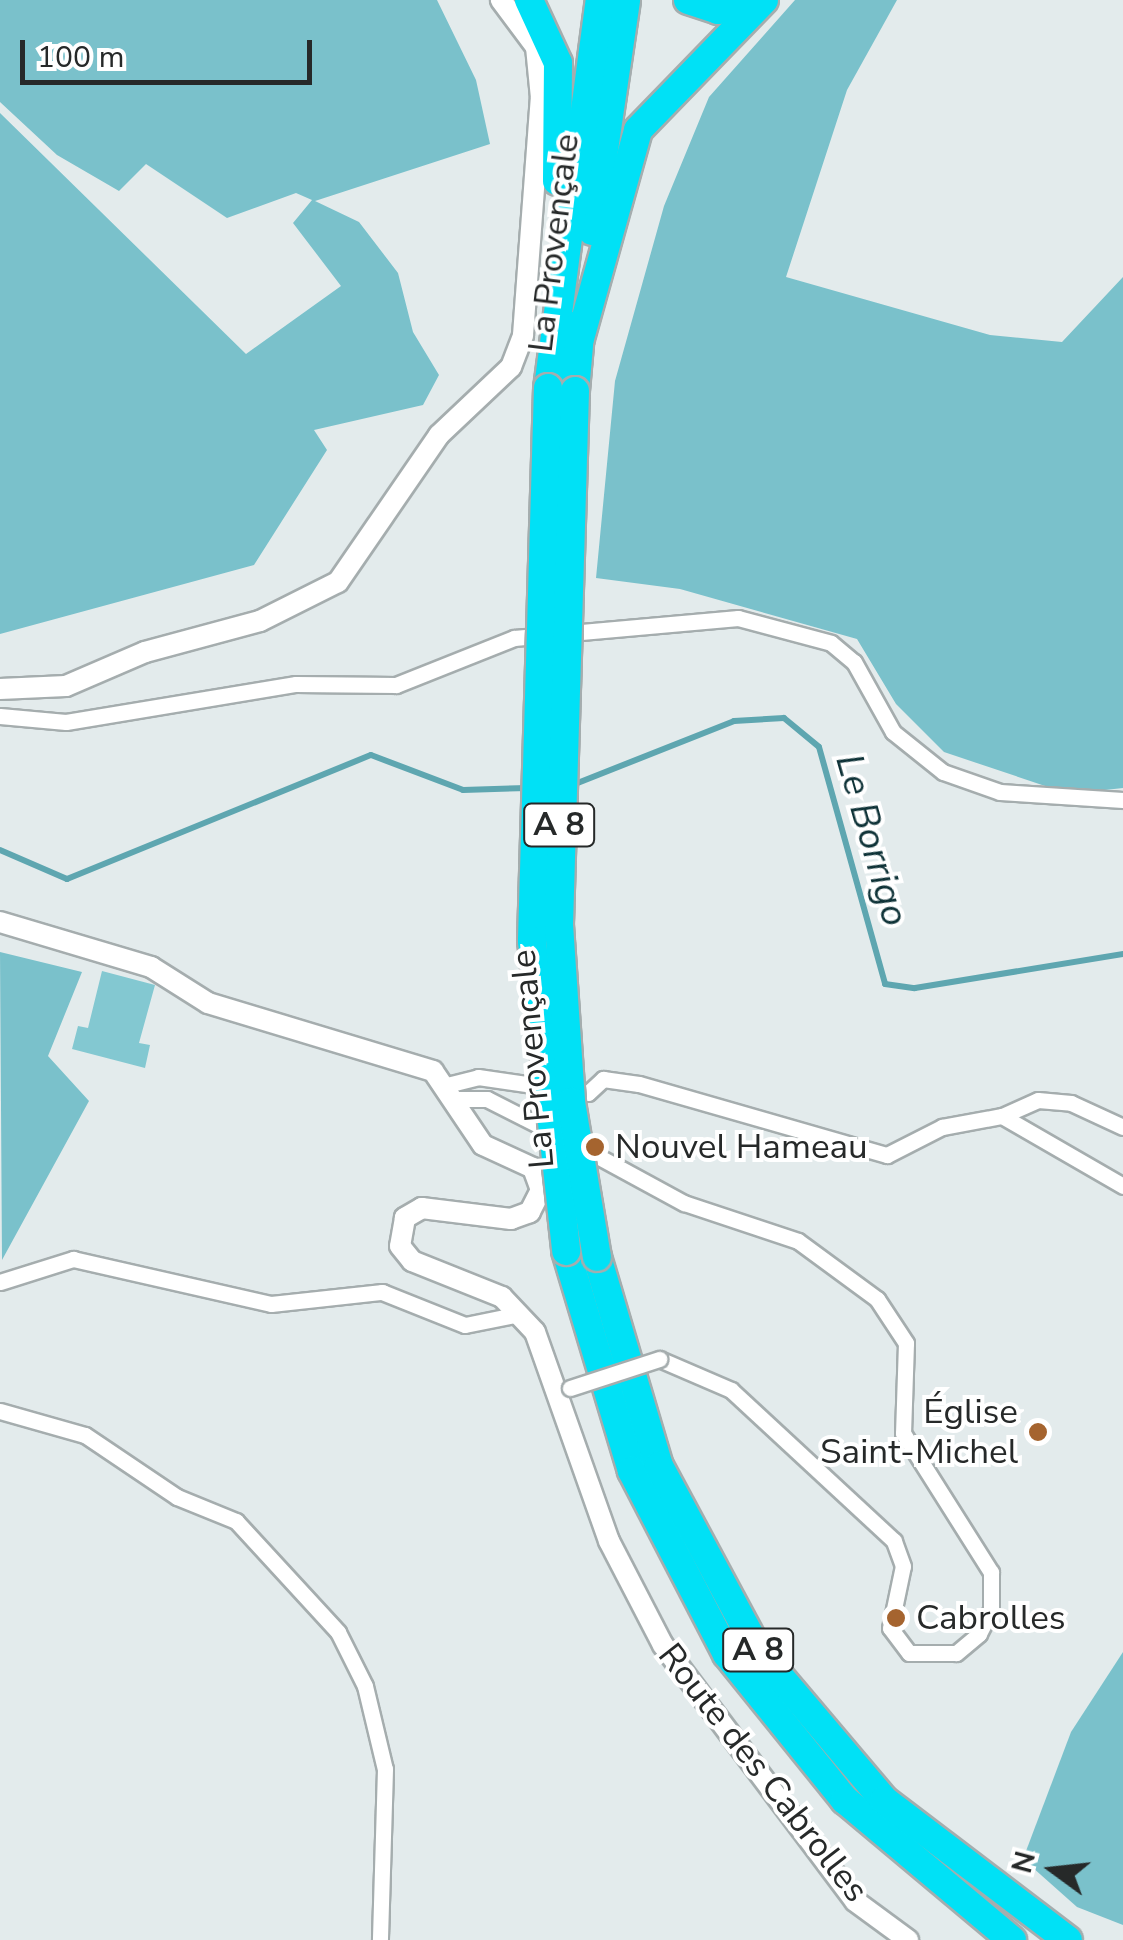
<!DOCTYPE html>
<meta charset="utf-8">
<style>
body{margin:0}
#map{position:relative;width:1123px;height:1940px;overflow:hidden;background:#e3ebec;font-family:"Nunito Sans",sans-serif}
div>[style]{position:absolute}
.green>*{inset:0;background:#83c8d1}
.forest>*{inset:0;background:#7ac1cb}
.stream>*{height:6px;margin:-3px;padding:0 3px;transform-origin:3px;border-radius:3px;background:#5ea6b0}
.roads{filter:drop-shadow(2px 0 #a5adae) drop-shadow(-2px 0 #a5adae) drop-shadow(0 2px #a5adae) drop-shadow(0 -2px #a5adae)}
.minor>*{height:15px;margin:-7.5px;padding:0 7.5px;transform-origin:7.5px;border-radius:7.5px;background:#fff}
.tertiary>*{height:20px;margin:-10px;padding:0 10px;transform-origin:10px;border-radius:10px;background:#fff}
.motorway>*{height:28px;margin:-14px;padding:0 14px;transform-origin:14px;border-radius:14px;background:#00e1f6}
.bridges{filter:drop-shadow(2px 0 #a5adae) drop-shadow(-2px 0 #a5adae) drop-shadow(0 2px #a5adae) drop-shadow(0 -2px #a5adae)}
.minor-bridge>*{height:15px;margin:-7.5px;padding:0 7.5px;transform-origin:7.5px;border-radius:7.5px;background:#fff}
.motorway-bridge>*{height:28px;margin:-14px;padding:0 14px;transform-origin:14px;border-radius:14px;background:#00e1f6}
.dots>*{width:28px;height:28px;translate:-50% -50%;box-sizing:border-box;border:5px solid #fff;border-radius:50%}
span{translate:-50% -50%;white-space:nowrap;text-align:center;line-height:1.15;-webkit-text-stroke:8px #fff;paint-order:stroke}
.shield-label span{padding:2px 8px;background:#fff;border:2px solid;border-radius:8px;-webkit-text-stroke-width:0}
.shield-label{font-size:32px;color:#262929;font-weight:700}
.street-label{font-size:35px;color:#262929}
.poi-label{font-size:35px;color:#262929}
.left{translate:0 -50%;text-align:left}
.right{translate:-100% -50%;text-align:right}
.water-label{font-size:38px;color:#0e3237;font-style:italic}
.north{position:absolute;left:1003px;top:1820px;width:100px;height:100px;-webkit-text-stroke:8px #fff;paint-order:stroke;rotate:285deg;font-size:28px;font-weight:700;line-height:40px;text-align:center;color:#262929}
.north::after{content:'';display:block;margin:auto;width:35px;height:45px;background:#262929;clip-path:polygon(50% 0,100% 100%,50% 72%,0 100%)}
.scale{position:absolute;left:20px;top:40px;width:292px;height:45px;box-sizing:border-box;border:5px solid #262929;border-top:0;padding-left:12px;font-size:30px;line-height:35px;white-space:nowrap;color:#262929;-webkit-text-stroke:8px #fff;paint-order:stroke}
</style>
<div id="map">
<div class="green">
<i style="clip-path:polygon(102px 971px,155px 985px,139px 1043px,150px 1045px,145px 1068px,72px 1049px,78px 1026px,88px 1028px)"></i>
</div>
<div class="forest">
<i style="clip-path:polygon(0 0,437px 0,476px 80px,490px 144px,315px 201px,359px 222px,398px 273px,413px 332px,439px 375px,423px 405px,314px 430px,327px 450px,254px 565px,0 634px,0 113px,246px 354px,341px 286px,293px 223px,312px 200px,296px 193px,227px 218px,146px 164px,119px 191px,57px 155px,0 102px)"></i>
<i style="clip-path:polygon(795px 0,897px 0,847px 90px,786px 277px,990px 335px,1062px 342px,1123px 277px,1123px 788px,1069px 794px,944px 752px,896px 704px,857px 639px,680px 589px,596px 578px,615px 381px,664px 206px,709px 97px)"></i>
<i style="clip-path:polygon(0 952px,82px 972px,48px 1056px,89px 1101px,2px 1260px)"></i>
<i style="clip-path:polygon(1123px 1652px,1123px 1925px,1077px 1907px,1023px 1859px,1071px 1732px)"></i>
</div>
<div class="stream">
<i style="left:570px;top:786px;width:176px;rotate:-21.6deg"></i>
<i style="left:734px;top:721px;width:50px;rotate:-3.4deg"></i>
<i style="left:784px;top:718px;width:45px;rotate:39.6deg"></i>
<i style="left:819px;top:747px;width:246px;rotate:74.4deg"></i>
<i style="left:885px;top:984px;width:30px;rotate:8deg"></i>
<i style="left:915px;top:988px;width:211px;rotate:-9.3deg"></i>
<i style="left:0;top:850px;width:73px;rotate:23.4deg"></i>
<i style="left:67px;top:879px;width:328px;rotate:-22.2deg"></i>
<i style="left:371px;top:755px;width:98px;rotate:20.8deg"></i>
<i style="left:463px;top:790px;width:64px;rotate:-1.8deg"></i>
</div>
<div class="roads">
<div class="minor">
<i style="left:0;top:716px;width:66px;rotate:5.2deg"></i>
<i style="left:66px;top:722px;width:233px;rotate:-9.4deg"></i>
<i style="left:296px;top:684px;width:100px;rotate:0.6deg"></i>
<i style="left:396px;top:685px;width:127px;rotate:-21.7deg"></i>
<i style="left:514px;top:638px;width:225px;rotate:-5.1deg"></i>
<i style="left:738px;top:618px;width:96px;rotate:15deg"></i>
<i style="left:831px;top:643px;width:30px;rotate:40deg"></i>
<i style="left:854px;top:662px;width:80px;rotate:60.9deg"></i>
<i style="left:893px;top:732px;width:64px;rotate:38.7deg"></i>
<i style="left:943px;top:772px;width:60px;rotate:19.3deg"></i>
<i style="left:1000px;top:792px;width:123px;rotate:3.7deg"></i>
<i style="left:447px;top:1085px;width:32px;rotate:-14deg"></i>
<i style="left:478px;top:1077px;width:111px;rotate:8.3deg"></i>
<i style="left:588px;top:1093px;width:21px;rotate:-43deg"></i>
<i style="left:603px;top:1079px;width:36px;rotate:8deg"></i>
<i style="left:639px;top:1084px;width:258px;rotate:16deg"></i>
<i style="left:887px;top:1155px;width:62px;rotate:-27deg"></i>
<i style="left:942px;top:1127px;width:61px;rotate:-10.4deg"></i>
<i style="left:1002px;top:1116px;width:140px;rotate:30deg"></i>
<i style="left:454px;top:1099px;width:33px"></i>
<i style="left:487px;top:1099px;width:77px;rotate:26.9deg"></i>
<i style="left:1002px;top:1116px;width:39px;rotate:-24deg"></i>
<i style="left:1038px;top:1100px;width:33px;rotate:5deg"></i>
<i style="left:1071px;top:1103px;width:57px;rotate:24.8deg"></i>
<i style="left:577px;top:1145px;width:122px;rotate:28.5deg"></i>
<i style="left:684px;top:1203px;width:120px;rotate:18.4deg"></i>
<i style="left:798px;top:1241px;width:98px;rotate:36.3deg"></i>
<i style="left:877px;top:1299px;width:53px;rotate:56.6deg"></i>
<i style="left:906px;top:1343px;width:90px;rotate:91.9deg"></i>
<i style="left:903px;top:1433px;width:165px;rotate:57.7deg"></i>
<i style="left:991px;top:1572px;width:38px;rotate:90deg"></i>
<i style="left:991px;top:1610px;width:27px;rotate:117deg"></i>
<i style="left:979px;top:1634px;width:30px;rotate:140deg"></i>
<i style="left:956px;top:1653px;width:47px;rotate:180deg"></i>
<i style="left:909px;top:1653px;width:31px;rotate:-127deg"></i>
<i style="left:890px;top:1628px;width:63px;rotate:-78.2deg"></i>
<i style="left:903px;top:1566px;width:27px;rotate:-110deg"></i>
<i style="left:894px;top:1541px;width:222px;rotate:-137.2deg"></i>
<i style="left:731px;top:1390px;width:78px;rotate:-156.7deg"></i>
<i style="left:0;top:1282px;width:77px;rotate:-17.5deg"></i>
<i style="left:73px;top:1259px;width:203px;rotate:12.8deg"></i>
<i style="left:271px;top:1304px;width:112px;rotate:-6.2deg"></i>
<i style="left:382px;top:1292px;width:89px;rotate:21.7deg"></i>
<i style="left:465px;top:1325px;width:55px;rotate:-11.5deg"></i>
<i style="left:0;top:1411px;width:88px;rotate:15.8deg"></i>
<i style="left:85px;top:1435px;width:111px;rotate:34deg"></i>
<i style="left:177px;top:1497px;width:64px;rotate:22.1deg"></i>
<i style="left:236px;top:1521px;width:151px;rotate:47.4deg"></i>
<i style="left:338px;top:1632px;width:60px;rotate:63.4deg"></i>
<i style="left:365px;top:1686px;width:85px;rotate:76.5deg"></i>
<i style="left:385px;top:1769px;width:171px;rotate:91.7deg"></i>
</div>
<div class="tertiary">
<i style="left:0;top:689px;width:66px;rotate:-2.6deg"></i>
<i style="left:66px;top:686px;width:86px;rotate:-23.3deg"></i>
<i style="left:145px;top:652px;width:119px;rotate:-15.1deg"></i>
<i style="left:260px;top:621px;width:87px;rotate:-26.6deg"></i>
<i style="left:338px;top:582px;width:178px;rotate:-55.5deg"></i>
<i style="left:439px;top:435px;width:99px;rotate:-43.4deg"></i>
<i style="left:511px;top:367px;width:34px;rotate:-69deg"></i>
<i style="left:523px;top:335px;width:238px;rotate:-85.7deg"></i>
<i style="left:541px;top:98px;width:51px;rotate:-95.6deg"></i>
<i style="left:536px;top:47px;width:59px;rotate:-126.7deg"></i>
<i style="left:0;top:922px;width:158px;rotate:16.6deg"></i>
<i style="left:151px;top:967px;width:67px;rotate:32.3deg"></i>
<i style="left:208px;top:1003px;width:235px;rotate:16.8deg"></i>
<i style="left:433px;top:1071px;width:89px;rotate:56deg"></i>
<i style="left:483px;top:1145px;width:55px;rotate:24.7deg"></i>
<i style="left:533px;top:1168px;width:23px;rotate:70deg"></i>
<i style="left:541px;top:1190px;width:25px;rotate:117deg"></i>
<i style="left:530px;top:1212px;width:20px;rotate:160deg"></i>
<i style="left:511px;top:1219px;width:90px;rotate:-173deg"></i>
<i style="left:422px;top:1208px;width:20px;rotate:150deg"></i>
<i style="left:405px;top:1218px;width:28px;rotate:100deg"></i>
<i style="left:400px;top:1246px;width:19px;rotate:51deg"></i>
<i style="left:412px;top:1261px;width:97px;rotate:21.8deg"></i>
<i style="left:502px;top:1297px;width:48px;rotate:46.7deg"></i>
<i style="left:535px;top:1332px;width:222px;rotate:70.5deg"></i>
<i style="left:609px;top:1541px;width:117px;rotate:62.6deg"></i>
<i style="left:663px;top:1645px;width:320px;rotate:53.1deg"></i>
<i style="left:855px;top:1901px;width:66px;rotate:36.3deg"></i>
</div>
<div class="motorway">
<i style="left:529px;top:0;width:69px;rotate:65.3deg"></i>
<i style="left:558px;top:63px;width:118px;rotate:90.5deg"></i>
<i style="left:688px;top:0;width:32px;rotate:18deg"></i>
<i style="left:718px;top:10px;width:27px;rotate:-22deg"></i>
<i style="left:592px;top:231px;width:233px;rotate:-81.6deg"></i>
<i style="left:579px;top:342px;width:220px;rotate:-74.4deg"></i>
<i style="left:638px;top:130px;width:181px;rotate:-45.9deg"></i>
<i style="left:548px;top:388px;width:391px;rotate:-82.4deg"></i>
<i style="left:575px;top:391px;width:68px;rotate:-85deg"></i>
<i style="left:566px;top:1251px;width:230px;rotate:73.3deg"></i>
<i style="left:632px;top:1471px;width:206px;rotate:62.6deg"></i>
<i style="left:727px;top:1654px;width:188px;rotate:51.1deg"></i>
<i style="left:845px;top:1800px;width:218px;rotate:40deg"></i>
<i style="left:597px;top:1257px;width:218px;rotate:73.5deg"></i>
<i style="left:659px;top:1466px;width:210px;rotate:61.8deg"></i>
<i style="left:758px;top:1651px;width:195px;rotate:49.8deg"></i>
<i style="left:884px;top:1800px;width:231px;rotate:37.3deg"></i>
</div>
</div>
<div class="bridges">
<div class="minor-bridge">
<i style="left:570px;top:1388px;width:94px;rotate:-18deg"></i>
</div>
<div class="motorway-bridge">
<i style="left:548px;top:388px;width:553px;rotate:91.66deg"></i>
<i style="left:532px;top:941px;width:312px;rotate:83.7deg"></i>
<i style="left:575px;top:391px;width:534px;rotate:91.72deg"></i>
<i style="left:559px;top:925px;width:177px;rotate:86.1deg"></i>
<i style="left:571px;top:1102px;width:157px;rotate:80.5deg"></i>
</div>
</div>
<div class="dots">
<i style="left:595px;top:1147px;background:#a5642f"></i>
<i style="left:1038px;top:1432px;background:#a5642f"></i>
<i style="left:896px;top:1618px;background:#a5642f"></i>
</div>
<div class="shield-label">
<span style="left:559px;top:825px">A 8</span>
<span style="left:758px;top:1650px">A 8</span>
</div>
<div class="street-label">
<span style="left:554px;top:243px;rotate:-83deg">La Provençale</span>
<span style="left:533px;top:1059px;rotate:-95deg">La Provençale</span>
<span style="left:763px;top:1773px;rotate:52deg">Route des Cabrolles</span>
</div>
<div class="poi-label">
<span class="left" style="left:615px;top:1147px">Nouvel Hameau</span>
<span class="right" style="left:1018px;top:1432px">Église<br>Saint-Michel</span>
<span class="left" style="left:916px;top:1618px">Cabrolles</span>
</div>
<div class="water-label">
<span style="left:872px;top:840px;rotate:74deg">Le Borrigo</span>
</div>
<div class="north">N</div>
<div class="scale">100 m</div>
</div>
